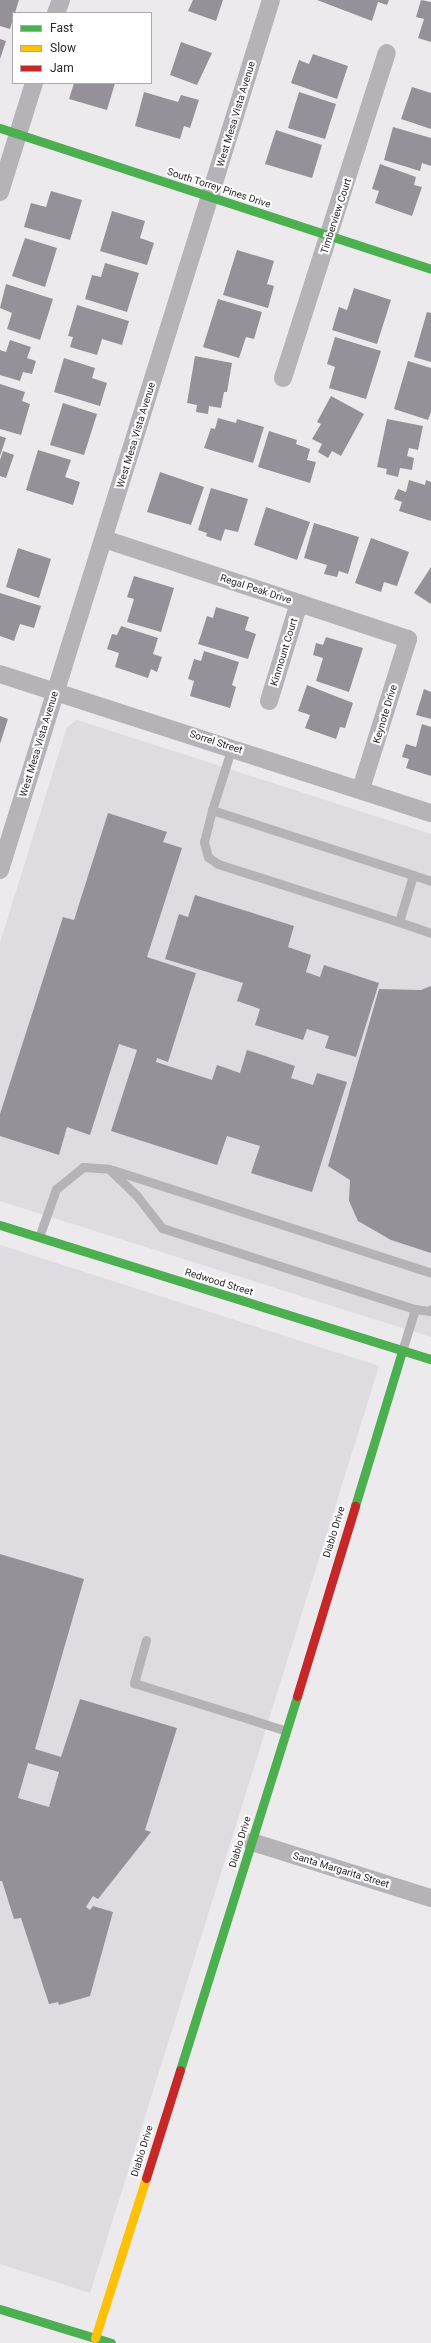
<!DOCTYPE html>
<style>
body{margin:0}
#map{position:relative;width:431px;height:2343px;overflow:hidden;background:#eceaed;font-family:Roboto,sans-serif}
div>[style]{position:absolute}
.built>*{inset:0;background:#dedbe1}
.building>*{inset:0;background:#969199}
.lane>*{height:9px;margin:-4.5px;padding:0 4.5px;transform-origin:4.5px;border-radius:4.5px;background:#b6b3b8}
.street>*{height:18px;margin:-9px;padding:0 9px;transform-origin:9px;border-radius:9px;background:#b6b3b8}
.fast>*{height:9px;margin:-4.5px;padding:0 4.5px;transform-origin:4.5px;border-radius:4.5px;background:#4caf50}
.slow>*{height:9px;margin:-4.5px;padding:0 4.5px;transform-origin:4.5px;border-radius:4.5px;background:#ffc107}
.jam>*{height:9px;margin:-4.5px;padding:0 4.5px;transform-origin:4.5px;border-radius:4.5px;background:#c62828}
span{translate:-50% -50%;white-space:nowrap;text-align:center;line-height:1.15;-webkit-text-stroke:4px #fff;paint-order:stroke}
.street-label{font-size:10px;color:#292829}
.legend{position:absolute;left:12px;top:12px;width:140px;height:72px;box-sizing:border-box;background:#fff;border:1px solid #a9a9a9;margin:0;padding:5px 7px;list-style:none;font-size:12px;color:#292829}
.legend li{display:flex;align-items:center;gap:8px;height:20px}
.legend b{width:20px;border:1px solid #a9a9a9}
</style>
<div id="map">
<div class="built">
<i style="clip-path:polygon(77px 720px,431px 834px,431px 1337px,0 1201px,0 943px,67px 727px)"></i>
<i style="clip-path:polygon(0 1245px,379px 1366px,90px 2293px,0 2264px)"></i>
</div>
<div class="building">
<i style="clip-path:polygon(0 0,19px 0,10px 29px,0 26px)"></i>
<i style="clip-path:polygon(193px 0,223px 0,216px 21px,188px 11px)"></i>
<i style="clip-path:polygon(317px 0,389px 0,387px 5px,378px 2px,372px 21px)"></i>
<i style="clip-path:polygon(421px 0,431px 2px,431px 42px,418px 38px,424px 19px,416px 17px)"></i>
<i style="clip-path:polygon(0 39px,6px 41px,0 59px)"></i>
<i style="clip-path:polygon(181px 42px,212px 53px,197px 85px,170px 75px)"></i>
<i style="clip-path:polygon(313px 54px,348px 66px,337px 99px,291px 83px,299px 60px,309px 64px)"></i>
<i style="clip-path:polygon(74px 83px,115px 83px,107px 110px,69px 99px)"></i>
<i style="clip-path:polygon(412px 87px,431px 93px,431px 129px,401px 119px)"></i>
<i style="clip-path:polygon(144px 92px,178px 102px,181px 95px,199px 100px,190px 128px,184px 126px,180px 139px,135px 126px)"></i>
<i style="clip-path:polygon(299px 92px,336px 104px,325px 139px,288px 128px)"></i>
<i style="clip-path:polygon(393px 127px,431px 138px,431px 166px,422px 163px,420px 171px,384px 160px)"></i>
<i style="clip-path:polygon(276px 130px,322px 145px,312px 178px,265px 164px)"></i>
<i style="clip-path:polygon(380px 164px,416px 177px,414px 185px,422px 187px,412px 216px,375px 203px,379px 191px,372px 189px)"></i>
<i style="clip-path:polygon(51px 191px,82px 200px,70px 240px,24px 227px,31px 203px,46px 207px)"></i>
<i style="clip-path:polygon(112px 211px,145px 221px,140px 238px,154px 243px,147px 265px,100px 251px)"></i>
<i style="clip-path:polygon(25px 238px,57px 248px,45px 287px,12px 276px)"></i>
<i style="clip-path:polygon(237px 250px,274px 261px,267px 284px,274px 286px,268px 308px,223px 295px)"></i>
<i style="clip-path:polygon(105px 263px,139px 273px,127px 312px,85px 299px,92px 275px,101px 277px)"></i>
<i style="clip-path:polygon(6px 284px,53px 299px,40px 340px,7px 329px,12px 313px,0 308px)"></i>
<i style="clip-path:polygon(354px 288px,391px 300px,377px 344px,332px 330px,339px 307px,347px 310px)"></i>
<i style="clip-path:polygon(218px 299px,262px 312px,254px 339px,246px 337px,239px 358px,203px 347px)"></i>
<i style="clip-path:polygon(77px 305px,129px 321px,122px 345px,102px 339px,97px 355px,70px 347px,73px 337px,68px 336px)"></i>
<i style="clip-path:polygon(427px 312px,431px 313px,431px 362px,414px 357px)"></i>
<i style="clip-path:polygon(335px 337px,381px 351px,366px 399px,329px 388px,335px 367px,327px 364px)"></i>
<i style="clip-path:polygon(10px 340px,31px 347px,27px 358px,36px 361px,32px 374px,23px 372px,20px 381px,0 375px,0 350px,6px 352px)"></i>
<i style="clip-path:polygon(195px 356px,232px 363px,227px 392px,224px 392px,221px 408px,209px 406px,208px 414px,196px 412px,197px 405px,187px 403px)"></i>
<i style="clip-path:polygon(64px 358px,95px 368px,92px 378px,107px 383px,100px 406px,54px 392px)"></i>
<i style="clip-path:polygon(408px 361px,431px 368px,431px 412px,428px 420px,394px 409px)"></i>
<i style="clip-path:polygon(0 384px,25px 392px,22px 401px,30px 404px,21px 435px,0 429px)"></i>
<i style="clip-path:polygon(331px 396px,364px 414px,341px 456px,332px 451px,328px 458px,318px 452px,322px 444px,312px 439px,321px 424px,317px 422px)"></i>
<i style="clip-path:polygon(63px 403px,97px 414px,84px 455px,50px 445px)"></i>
<i style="clip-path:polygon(218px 418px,236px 423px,237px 419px,264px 427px,253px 463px,204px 448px,211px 428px,215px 429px)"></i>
<i style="clip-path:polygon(387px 419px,423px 426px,418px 450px,409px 448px,407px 456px,414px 458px,412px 470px,400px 468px,398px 477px,386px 474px,387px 469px,377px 467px)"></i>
<i style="clip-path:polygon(269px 431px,297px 440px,296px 444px,310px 449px,307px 460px,316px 462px,310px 483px,258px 467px)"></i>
<i style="clip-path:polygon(0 436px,6px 438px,0 456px)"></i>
<i style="clip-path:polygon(38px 450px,71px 460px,65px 477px,80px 482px,73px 505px,26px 490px)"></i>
<i style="clip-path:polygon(3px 451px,14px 455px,6px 478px,0 476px,0 460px)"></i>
<i style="clip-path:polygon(160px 472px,204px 487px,191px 525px,147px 512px)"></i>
<i style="clip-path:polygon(409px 480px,425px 485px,426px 480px,431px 482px,431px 521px,399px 511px,402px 502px,394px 499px,398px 489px,406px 492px)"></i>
<i style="clip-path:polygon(211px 488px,248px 499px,238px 532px,225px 529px,221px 541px,206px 536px,207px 533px,198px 530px)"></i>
<i style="clip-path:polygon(266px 507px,310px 522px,297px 560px,254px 545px)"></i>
<i style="clip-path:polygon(314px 523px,359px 537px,348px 574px,339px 571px,337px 577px,324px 574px,327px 565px,304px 558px)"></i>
<i style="clip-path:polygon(371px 538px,409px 552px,397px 586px,384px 582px,381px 592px,355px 583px)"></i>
<i style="clip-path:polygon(18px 548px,51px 559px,39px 598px,6px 587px)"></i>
<i style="clip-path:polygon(431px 567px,431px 604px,414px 593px)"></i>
<i style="clip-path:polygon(134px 576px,174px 588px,161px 632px,127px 622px,134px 599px,127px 597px)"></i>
<i style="clip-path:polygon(0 593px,41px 606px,34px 628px,20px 624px,14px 641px,0 636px)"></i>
<i style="clip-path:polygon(216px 607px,249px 617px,245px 630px,256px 634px,248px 659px,198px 644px,207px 616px,213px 618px)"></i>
<i style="clip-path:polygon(121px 626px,158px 638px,153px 654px,162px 657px,157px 672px,151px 669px,148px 678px,115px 667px,119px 653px,107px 649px,112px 634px,117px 635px)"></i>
<i style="clip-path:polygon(326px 637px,363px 648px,349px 692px,316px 681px,323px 658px,313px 655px,316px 643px,323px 645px)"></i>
<i style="clip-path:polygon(204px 651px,239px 662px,232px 685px,236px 687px,230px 708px,190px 696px,194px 681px,188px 679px,194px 659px,201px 661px)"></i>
<i style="clip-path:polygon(307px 685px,353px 703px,345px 728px,340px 727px,336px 739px,305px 728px,310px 715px,298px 711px)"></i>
<i style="clip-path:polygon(424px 689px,431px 692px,431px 719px,416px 715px)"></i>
<i style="clip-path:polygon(0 716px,8px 719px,0 744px)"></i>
<i style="clip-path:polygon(422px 724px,431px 727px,431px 776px,406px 768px,409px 759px,402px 757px,406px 744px,416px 747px)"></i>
<i style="clip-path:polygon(108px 813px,167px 832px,163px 842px,182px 848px,147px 957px,196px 973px,168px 1062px,157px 1058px,156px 1062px,212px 1080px,217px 1065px,240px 1073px,247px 1050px,295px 1066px,291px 1078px,313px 1085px,317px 1073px,347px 1082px,312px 1192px,251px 1173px,260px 1146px,227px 1136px,217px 1165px,111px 1131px,137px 1050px,119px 1044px,90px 1135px,67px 1127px,59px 1155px,0 1136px,0 1114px,63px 917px,74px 920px)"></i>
<i style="clip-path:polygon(195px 895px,294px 926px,288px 947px,311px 955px,306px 972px,320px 977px,324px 965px,379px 983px,356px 1057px,325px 1048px,329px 1036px,307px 1029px,303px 1040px,255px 1025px,260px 1009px,237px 1001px,243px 983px,165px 959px,179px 914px,188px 917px)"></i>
<i style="clip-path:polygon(431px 986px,431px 1253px,391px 1240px,358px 1221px,349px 1201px,350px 1180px,328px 1166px,379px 989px,421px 990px)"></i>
<i style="clip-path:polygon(evenodd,0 1554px,84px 1579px,35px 1749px,61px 1757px,80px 1699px,177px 1728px,145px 1830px,151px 1832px,98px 1899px,93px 1896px,86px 1907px,90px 1910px,93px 1906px,113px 1912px,90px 1996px,59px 2005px,58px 2002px,49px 2004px,21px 1918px,14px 1919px,2px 1881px,0 1881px,0 1554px,28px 1763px,59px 1772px,49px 1807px,18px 1798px,28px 1763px)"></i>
</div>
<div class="lane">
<i style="left:212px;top:810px;width:211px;rotate:17.9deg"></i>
<i style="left:413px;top:875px;width:49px;rotate:106.6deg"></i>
<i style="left:399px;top:922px;width:190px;rotate:-162.2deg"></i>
<i style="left:218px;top:864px;width:12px;rotate:-145deg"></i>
<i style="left:208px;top:857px;width:16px;rotate:-105deg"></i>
<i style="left:204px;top:842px;width:33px;rotate:-76deg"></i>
<i style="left:212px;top:810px;width:66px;rotate:-72.4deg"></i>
<i style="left:413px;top:875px;width:19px;rotate:18deg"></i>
<i style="left:399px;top:922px;width:34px;rotate:19deg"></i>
<i style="left:113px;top:1170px;width:334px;rotate:17.9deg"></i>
<i style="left:39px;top:1237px;width:51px;rotate:-70.5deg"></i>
<i style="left:56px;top:1189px;width:35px;rotate:-39deg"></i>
<i style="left:83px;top:1167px;width:26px;rotate:4deg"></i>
<i style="left:109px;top:1169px;width:39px;rotate:44deg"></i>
<i style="left:137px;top:1196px;width:41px;rotate:52deg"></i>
<i style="left:162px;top:1228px;width:266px;rotate:17.8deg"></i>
<i style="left:415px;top:1309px;width:44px;rotate:107.2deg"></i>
<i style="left:415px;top:1309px;width:15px;rotate:8deg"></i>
<i style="left:430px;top:1311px;width:2px;rotate:-63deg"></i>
<i style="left:146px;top:1640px;width:45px;rotate:105.6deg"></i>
<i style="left:134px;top:1683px;width:157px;rotate:17.4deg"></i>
</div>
<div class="street">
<i style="left:56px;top:13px;width:14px;rotate:-69deg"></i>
<i style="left:0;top:192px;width:114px;rotate:-72.7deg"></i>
<i style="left:283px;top:378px;width:341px;rotate:-72.3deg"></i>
<i style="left:104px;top:539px;width:320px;rotate:18.2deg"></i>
<i style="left:408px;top:639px;width:157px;rotate:107.4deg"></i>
<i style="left:0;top:674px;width:453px;rotate:17.9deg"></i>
<i style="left:269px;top:701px;width:102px;rotate:-73deg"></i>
<i style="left:0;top:870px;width:911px;rotate:-72.7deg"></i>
<i style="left:252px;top:1842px;width:188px;rotate:17.4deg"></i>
</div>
<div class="fast">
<i style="left:0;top:128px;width:453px;rotate:18.1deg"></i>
<i style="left:0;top:1225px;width:451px;rotate:17.3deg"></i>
<i style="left:355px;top:1506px;width:162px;rotate:-73.1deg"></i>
<i style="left:180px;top:2070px;width:392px;rotate:-72.6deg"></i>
<i style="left:0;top:2309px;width:116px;rotate:17deg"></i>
</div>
<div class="slow">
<i style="left:95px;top:2338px;width:168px;rotate:-72.3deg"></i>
</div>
<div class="jam">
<i style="left:297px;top:1696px;width:199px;rotate:-73deg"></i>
<i style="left:146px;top:2178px;width:113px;rotate:-72.5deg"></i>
</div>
<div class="street-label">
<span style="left:236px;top:114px;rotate:-73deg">West Mesa Vista Avenue</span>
<span style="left:219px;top:188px;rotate:18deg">South Torrey Pines Drive</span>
<span style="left:336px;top:216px;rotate:-72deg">Timberview Court</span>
<span style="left:136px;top:435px;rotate:-73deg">West Mesa Vista Avenue</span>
<span style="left:256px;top:589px;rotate:18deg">Regal Peak Drive</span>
<span style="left:284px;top:652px;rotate:-73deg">Kinmount Court</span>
<span style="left:385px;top:714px;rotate:-73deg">Keynote Drive</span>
<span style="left:216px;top:742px;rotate:18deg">Sorrel Street</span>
<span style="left:39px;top:744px;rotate:-73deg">West Mesa Vista Avenue</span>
<span style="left:219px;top:1282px;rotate:17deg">Redwood Street</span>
<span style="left:334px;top:1532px;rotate:-73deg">Diablo Drive</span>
<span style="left:240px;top:1842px;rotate:-73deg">Diablo Drive</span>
<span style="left:341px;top:1870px;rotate:17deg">Santa Margarita Street</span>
<span style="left:142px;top:2151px;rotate:-73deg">Diablo Drive</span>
</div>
<ul class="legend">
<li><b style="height:5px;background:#4caf50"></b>Fast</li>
<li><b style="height:5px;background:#ffc107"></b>Slow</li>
<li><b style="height:5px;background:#c62828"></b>Jam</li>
</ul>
</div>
